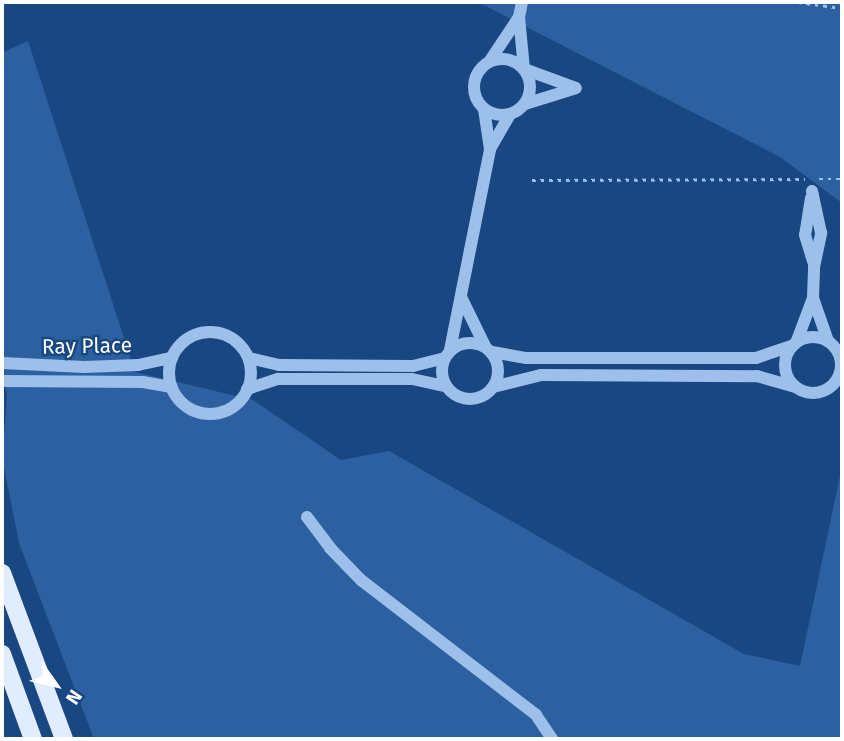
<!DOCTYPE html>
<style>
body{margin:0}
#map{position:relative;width:844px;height:741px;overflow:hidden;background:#194782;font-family:"Fira Sans",sans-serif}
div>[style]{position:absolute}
.green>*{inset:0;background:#2c60a1}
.path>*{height:2.5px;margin-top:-1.25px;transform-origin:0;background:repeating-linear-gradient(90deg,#9dc0eb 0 3.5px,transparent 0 8.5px)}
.minor>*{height:12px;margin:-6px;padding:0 6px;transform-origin:6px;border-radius:6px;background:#9dc0eb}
.minor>.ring{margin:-6px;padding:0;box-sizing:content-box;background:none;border:12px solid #9dc0eb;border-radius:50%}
.major>*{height:18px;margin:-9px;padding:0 9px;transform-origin:9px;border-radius:9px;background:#e1edff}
span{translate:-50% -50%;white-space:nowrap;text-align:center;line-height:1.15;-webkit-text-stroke:5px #194782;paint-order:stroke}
.street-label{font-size:21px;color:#fff}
.frame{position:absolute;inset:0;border:4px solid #fff;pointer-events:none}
.north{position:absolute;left:21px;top:650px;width:70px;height:70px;-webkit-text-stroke:5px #194782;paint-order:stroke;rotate:124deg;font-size:19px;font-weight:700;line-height:28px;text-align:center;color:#fff}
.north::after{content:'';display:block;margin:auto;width:24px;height:32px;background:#fff;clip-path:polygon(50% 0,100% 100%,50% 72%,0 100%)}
</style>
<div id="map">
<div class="green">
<i style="clip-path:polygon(478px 2px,842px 2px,842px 203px,780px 157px)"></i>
<i style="clip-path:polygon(28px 41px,135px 372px,253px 400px,341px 460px,389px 451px,744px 654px,800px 666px,842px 466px,842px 739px,94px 739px,19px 543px,2px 458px,7px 397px,2px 355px,2px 53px)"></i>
</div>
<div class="path">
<i style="left:798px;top:2px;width:44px;rotate:7.8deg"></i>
<i style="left:819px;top:179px;width:23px"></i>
<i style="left:532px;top:180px;width:273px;rotate:-0.2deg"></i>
</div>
<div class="minor">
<i style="left:522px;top:2px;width:15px;rotate:101deg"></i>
<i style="left:519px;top:17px;width:52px;rotate:84.5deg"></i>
<i style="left:524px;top:69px;width:55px;rotate:20.1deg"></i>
<i class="ring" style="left:474px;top:59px;width:44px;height:44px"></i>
<i style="left:489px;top:62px;width:54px;rotate:-56.3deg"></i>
<i style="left:525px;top:104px;width:53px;rotate:-17.4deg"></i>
<i style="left:484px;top:109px;width:40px;rotate:81.5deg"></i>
<i style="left:811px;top:198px;width:37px;rotate:99deg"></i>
<i style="left:805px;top:235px;width:28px;rotate:73deg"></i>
<i style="left:461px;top:297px;width:55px;rotate:63.9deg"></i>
<i style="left:813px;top:298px;width:46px;rotate:70.8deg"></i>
<i class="ring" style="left:169px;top:332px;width:70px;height:70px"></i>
<i class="ring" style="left:785px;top:337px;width:44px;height:44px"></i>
<i class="ring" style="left:442px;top:343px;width:44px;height:44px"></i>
<i style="left:796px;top:343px;width:48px;rotate:-69.3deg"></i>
<i style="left:813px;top:298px;width:31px;rotate:-88deg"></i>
<i style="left:814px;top:267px;width:35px;rotate:-78deg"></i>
<i style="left:821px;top:233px;width:43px;rotate:-102.1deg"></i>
<i style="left:450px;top:350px;width:205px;rotate:-78.7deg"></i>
<i style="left:490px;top:149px;width:39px;rotate:-60deg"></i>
<i style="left:492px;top:352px;width:35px;rotate:10deg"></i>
<i style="left:526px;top:358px;width:230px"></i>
<i style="left:756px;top:358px;width:39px;rotate:-19deg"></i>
<i style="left:249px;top:358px;width:31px;rotate:13deg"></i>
<i style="left:279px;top:365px;width:134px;rotate:0.4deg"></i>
<i style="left:413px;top:366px;width:32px;rotate:-14deg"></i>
<i style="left:2px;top:363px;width:82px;rotate:2.8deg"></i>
<i style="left:84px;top:367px;width:54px;rotate:-2.1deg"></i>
<i style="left:138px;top:365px;width:35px;rotate:-12deg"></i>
<i style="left:2px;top:381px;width:141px;rotate:0.4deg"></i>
<i style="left:143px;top:382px;width:29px;rotate:10deg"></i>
<i style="left:493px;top:387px;width:49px;rotate:-14deg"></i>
<i style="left:541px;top:375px;width:216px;rotate:0.3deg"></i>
<i style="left:757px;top:376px;width:40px;rotate:16deg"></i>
<i style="left:247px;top:389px;width:33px;rotate:-18deg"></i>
<i style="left:278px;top:379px;width:134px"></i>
<i style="left:412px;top:379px;width:35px;rotate:12deg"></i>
<i style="left:307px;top:517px;width:39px;rotate:53deg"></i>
<i style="left:330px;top:548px;width:45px;rotate:45.9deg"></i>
<i style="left:361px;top:580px;width:221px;rotate:37.6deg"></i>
<i style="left:536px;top:715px;width:29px;rotate:56deg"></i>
</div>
<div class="major">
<i style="left:2px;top:573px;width:177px;rotate:69.5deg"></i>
<i style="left:2px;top:654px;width:90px;rotate:70deg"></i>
</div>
<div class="street-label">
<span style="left:87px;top:346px;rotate:-1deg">Ray Place</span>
</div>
<div class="frame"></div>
<div class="north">N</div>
</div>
